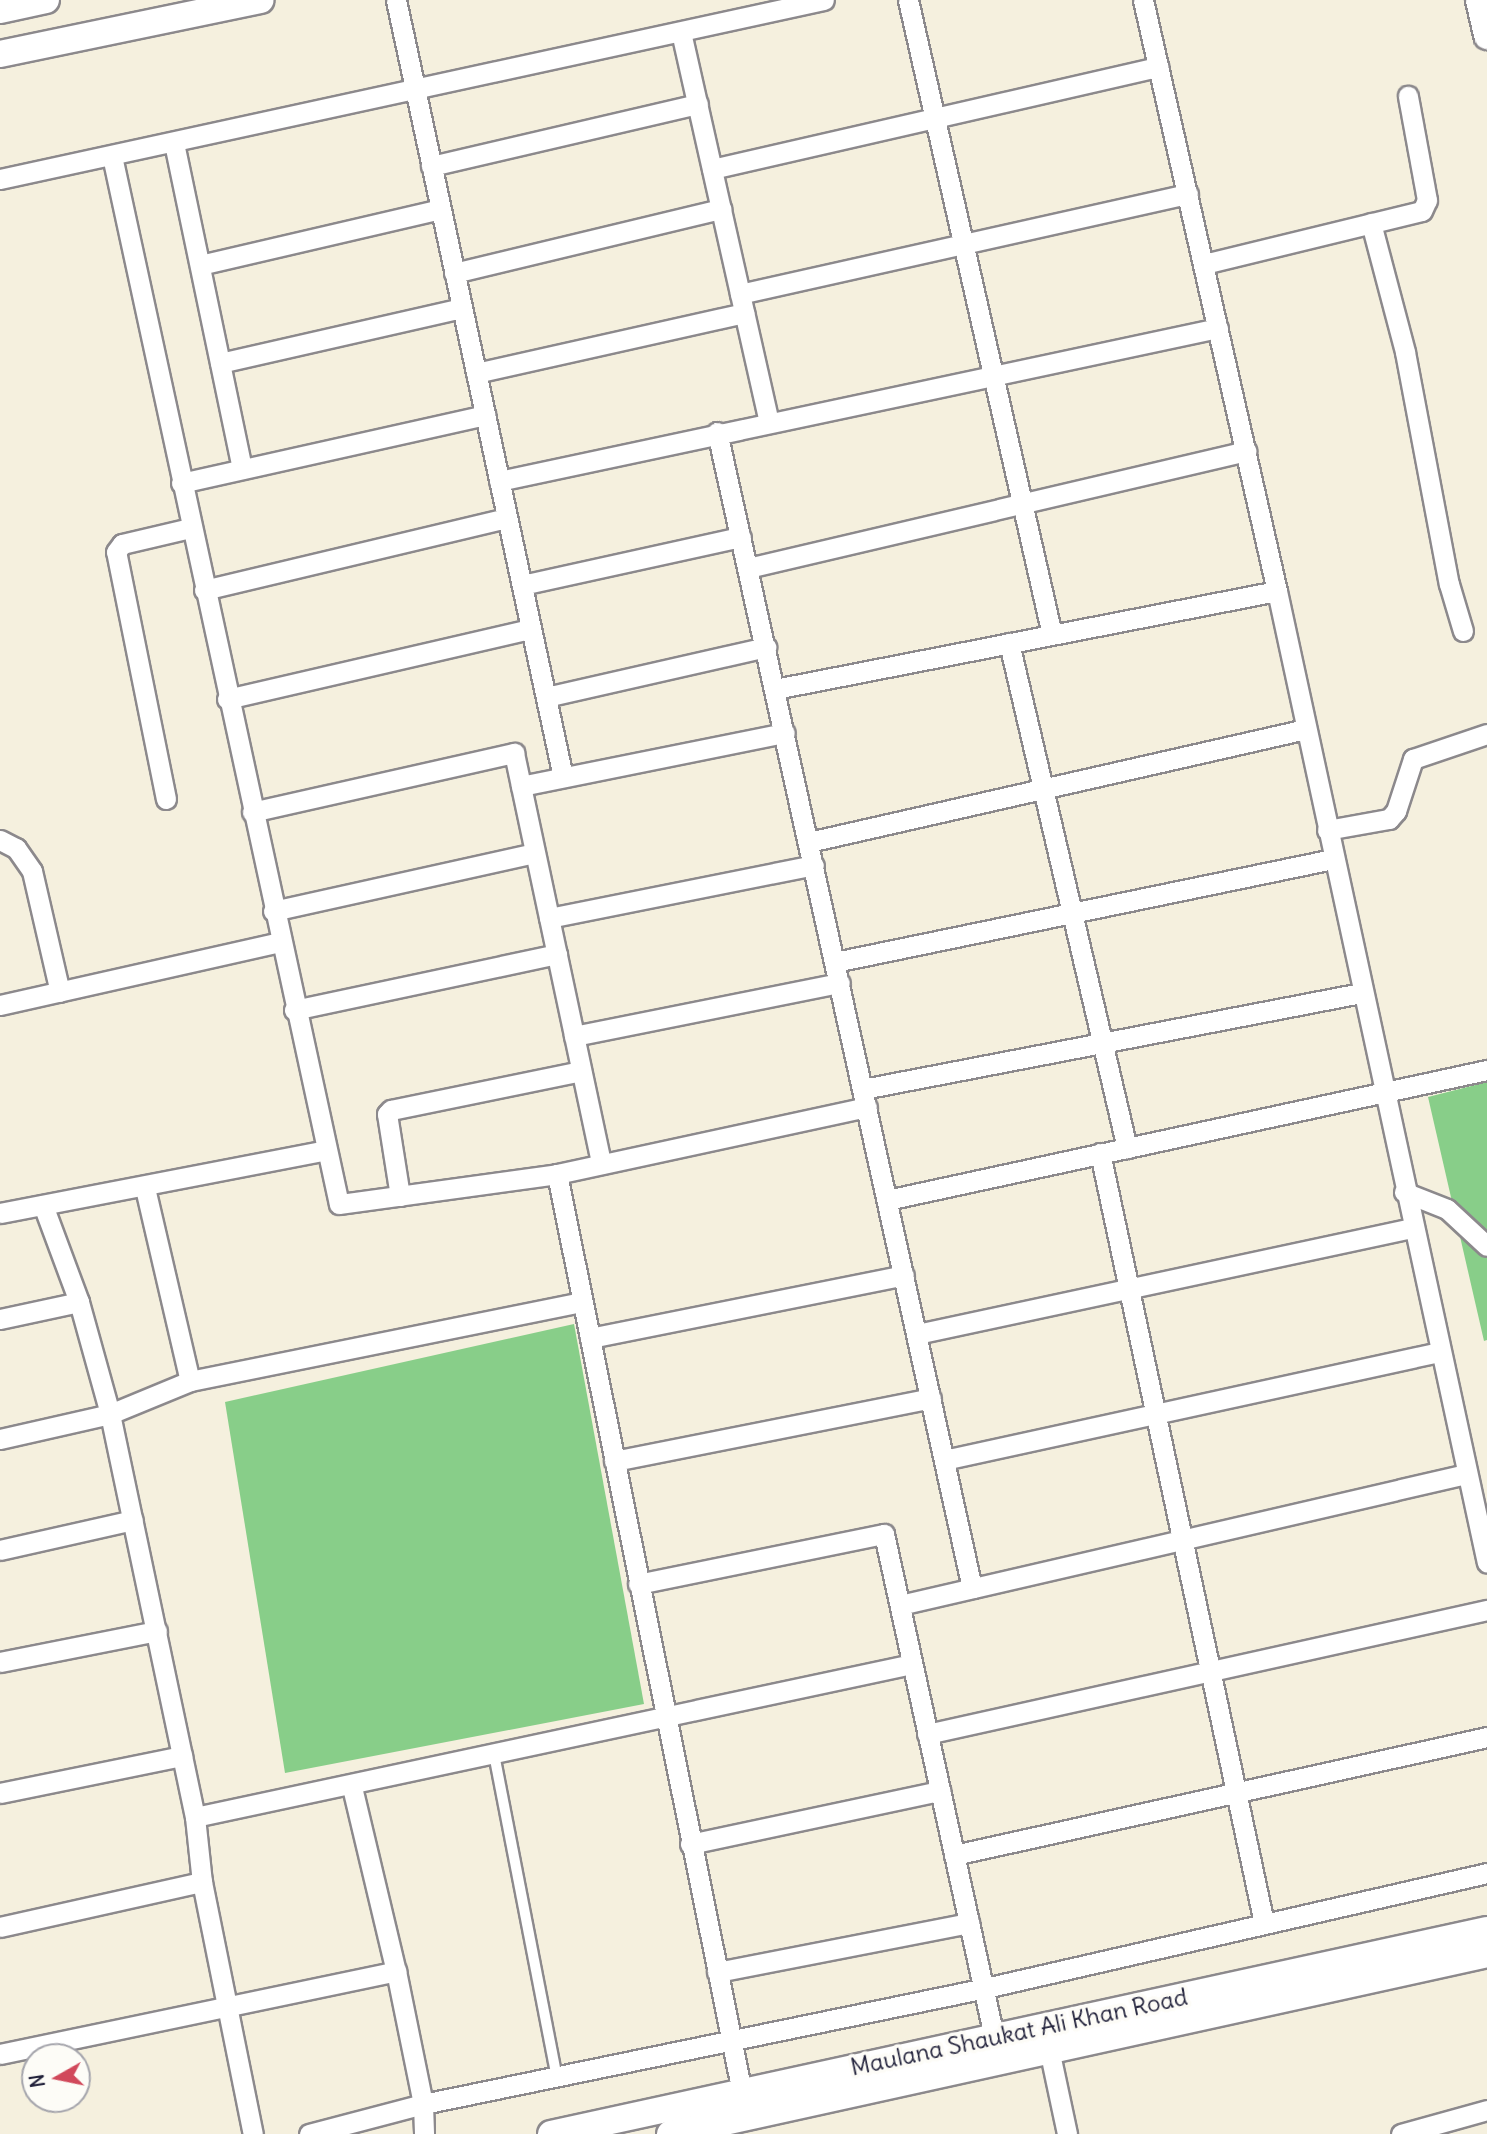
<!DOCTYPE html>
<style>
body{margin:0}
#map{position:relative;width:1487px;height:2134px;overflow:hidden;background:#f5f0de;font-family:Delius,sans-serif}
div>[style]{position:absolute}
.green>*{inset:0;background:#88ce89}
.roads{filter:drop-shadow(2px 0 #8c898c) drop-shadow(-2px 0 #8c898c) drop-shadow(0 2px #8c898c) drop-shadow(0 -2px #8c898c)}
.lane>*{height:10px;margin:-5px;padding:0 5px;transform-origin:5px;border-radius:5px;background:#fff}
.street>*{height:19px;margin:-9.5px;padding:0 9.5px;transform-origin:9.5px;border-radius:9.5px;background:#fff}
.secondary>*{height:26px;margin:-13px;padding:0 13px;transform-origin:13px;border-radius:13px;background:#fff}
span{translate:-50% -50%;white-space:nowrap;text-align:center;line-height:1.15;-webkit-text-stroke:7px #fdfcf7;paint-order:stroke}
.street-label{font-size:24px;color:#22223b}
.north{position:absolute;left:21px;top:2043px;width:70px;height:70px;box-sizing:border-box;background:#fdfcf7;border:2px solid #a5a5ac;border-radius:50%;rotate:261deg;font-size:19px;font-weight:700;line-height:28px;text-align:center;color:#22223b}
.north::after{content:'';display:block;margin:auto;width:24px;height:32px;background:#d1495b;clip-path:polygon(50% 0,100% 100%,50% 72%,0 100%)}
</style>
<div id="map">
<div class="green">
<i style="clip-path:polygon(1487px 1082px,1487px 1340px,1484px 1341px,1428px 1097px)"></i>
<i style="clip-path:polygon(574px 1324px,644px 1704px,285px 1773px,225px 1402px)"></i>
</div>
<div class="roads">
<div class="lane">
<i style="left:494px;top:1754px;width:329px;rotate:79deg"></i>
</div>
<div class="street">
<i style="left:396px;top:0;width:795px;rotate:77.87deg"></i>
<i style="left:908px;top:0;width:651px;rotate:77.22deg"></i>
<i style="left:1143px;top:0;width:606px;rotate:77.23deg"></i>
<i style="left:1277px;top:591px;width:994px;rotate:77.81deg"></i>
<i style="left:681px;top:32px;width:399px;rotate:77.3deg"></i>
<i style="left:174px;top:143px;width:333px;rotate:78.2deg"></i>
<i style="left:112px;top:156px;width:1072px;rotate:77.78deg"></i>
<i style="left:339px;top:1204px;width:220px;rotate:-7.8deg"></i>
<i style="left:557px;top:1174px;width:317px;rotate:-12.2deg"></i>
<i style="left:431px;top:166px;width:274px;rotate:-13.1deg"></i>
<i style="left:712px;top:169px;width:458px;rotate:-12.9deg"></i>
<i style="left:0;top:179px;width:843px;rotate:-12.26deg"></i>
<i style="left:1371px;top:223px;width:133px;rotate:75.2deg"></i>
<i style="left:1405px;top:352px;width:236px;rotate:79.3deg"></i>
<i style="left:1449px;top:584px;width:49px;rotate:73.4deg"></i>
<i style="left:1204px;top:264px;width:224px;rotate:-13.7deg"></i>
<i style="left:1422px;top:211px;width:12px;rotate:-66deg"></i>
<i style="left:1427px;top:200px;width:106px;rotate:-100.4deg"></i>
<i style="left:200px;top:265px;width:246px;rotate:-13.1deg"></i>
<i style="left:454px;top:273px;width:275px;rotate:-13.5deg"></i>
<i style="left:740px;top:294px;width:459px;rotate:-12.6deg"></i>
<i style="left:220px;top:363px;width:248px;rotate:-12.8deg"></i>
<i style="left:476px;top:373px;width:275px;rotate:-12.6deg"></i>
<i style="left:717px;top:432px;width:1184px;rotate:77.56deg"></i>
<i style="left:499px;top:481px;width:735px;rotate:-12.01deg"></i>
<i style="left:181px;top:483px;width:312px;rotate:-12.6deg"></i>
<i style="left:748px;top:568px;width:512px;rotate:-13.22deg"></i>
<i style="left:522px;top:585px;width:224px;rotate:-12.4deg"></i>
<i style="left:204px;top:590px;width:311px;rotate:-13.4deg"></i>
<i style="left:1009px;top:643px;width:519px;rotate:76.85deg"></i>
<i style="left:775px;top:689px;width:511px;rotate:-11.05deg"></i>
<i style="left:546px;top:697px;width:226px;rotate:-12.8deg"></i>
<i style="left:227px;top:699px;width:312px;rotate:-13deg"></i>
<i style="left:521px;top:786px;width:269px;rotate:-11.4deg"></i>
<i style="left:166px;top:799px;width:252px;rotate:-101.4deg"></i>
<i style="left:116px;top:552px;width:10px;rotate:-53deg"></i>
<i style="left:122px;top:544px;width:70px;rotate:-13.2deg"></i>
<i style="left:252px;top:812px;width:269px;rotate:-12.7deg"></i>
<i style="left:514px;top:753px;width:420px;rotate:78deg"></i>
<i style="left:1327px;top:830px;width:63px;rotate:-10.1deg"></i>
<i style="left:1389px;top:819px;width:11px;rotate:-49deg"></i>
<i style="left:1396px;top:811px;width:55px;rotate:-71.9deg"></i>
<i style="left:1413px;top:759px;width:78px;rotate:-18.7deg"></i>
<i style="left:0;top:840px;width:18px;rotate:27deg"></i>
<i style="left:16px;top:848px;width:28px;rotate:55deg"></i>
<i style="left:32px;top:871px;width:124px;rotate:77deg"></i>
<i style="left:809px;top:842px;width:510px;rotate:-12.81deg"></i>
<i style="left:273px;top:911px;width:268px;rotate:-12.5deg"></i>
<i style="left:549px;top:918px;width:270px;rotate:-11.3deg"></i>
<i style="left:835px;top:962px;width:509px;rotate:-11.69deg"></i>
<i style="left:0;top:1005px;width:287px;rotate:-12.7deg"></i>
<i style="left:294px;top:1010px;width:269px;rotate:-12deg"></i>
<i style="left:574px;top:1036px;width:271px;rotate:-11.3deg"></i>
<i style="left:863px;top:1089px;width:507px;rotate:-10.91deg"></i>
<i style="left:1100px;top:1153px;width:787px;rotate:77.98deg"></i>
<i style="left:557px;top:1174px;width:936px;rotate:78.61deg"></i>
<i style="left:145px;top:1188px;width:198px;rotate:76.9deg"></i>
<i style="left:1404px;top:1192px;width:46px;rotate:21.6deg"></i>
<i style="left:1447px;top:1209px;width:54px;rotate:42.8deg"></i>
<i style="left:400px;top:1196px;width:83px;rotate:-99deg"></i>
<i style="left:387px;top:1114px;width:6px;rotate:-45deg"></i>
<i style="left:391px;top:1110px;width:194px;rotate:-11.6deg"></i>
<i style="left:887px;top:1200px;width:614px;rotate:-12.23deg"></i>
<i style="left:43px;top:1205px;width:103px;rotate:69.6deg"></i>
<i style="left:79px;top:1302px;width:116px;rotate:74.5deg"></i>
<i style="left:110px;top:1414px;width:412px;rotate:78.1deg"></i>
<i style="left:195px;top:1817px;width:65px;rotate:83.9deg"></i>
<i style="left:202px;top:1882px;width:257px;rotate:78.6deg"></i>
<i style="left:0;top:1213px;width:332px;rotate:-10.9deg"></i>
<i style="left:0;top:1319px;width:81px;rotate:-12.1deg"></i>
<i style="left:917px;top:1334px;width:506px;rotate:-12.09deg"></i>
<i style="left:590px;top:1338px;width:320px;rotate:-11.3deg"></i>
<i style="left:0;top:1439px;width:113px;rotate:-12.8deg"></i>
<i style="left:110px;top:1414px;width:87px;rotate:-22.4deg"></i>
<i style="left:190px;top:1381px;width:400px;rotate:-11.4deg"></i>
<i style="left:944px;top:1460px;width:507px;rotate:-12.31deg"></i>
<i style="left:614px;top:1461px;width:323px;rotate:-11.2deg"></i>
<i style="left:0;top:1550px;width:136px;rotate:-12.7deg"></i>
<i style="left:638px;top:1584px;width:251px;rotate:-11.5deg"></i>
<i style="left:884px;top:1534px;width:515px;rotate:77.66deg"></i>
<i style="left:900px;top:1605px;width:581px;rotate:-13.03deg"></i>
<i style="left:0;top:1662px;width:160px;rotate:-11.2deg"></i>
<i style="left:927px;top:1734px;width:574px;rotate:-12.49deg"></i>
<i style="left:352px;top:1787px;width:189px;rotate:76.6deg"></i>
<i style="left:396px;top:1971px;width:136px;rotate:78.5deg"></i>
<i style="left:423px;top:2104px;width:30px;rotate:88deg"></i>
<i style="left:0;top:1793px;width:186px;rotate:-11.5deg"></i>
<i style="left:195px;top:1817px;width:733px;rotate:-12.05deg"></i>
<i style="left:690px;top:1844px;width:256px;rotate:-12deg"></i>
<i style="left:954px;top:1855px;width:546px;rotate:-12.48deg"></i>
<i style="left:0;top:1927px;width:207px;rotate:-12.6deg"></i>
<i style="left:717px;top:1972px;width:257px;rotate:-11deg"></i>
<i style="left:1049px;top:2049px;width:87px;rotate:78deg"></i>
<i style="left:0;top:2054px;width:405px;rotate:-11.8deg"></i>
<i style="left:309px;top:2134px;width:118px;rotate:-14.7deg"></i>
<i style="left:423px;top:2104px;width:570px;rotate:-11.65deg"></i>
<i style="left:981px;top:1989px;width:519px;rotate:-12.91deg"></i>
<i style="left:1401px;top:2134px;width:89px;rotate:-15.6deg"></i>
</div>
<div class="secondary">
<i style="left:1479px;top:0;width:37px;rotate:77deg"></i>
<i style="left:0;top:10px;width:47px;rotate:-12.3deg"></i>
<i style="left:0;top:54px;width:266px;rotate:-11.7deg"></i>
<i style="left:551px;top:2134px;width:958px;rotate:-12.3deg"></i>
<i style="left:670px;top:2134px;width:837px;rotate:-12.42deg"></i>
</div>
</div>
<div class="street-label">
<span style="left:1019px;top:2032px;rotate:-12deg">Maulana Shaukat Ali Khan Road</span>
</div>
<div class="north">N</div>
</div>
